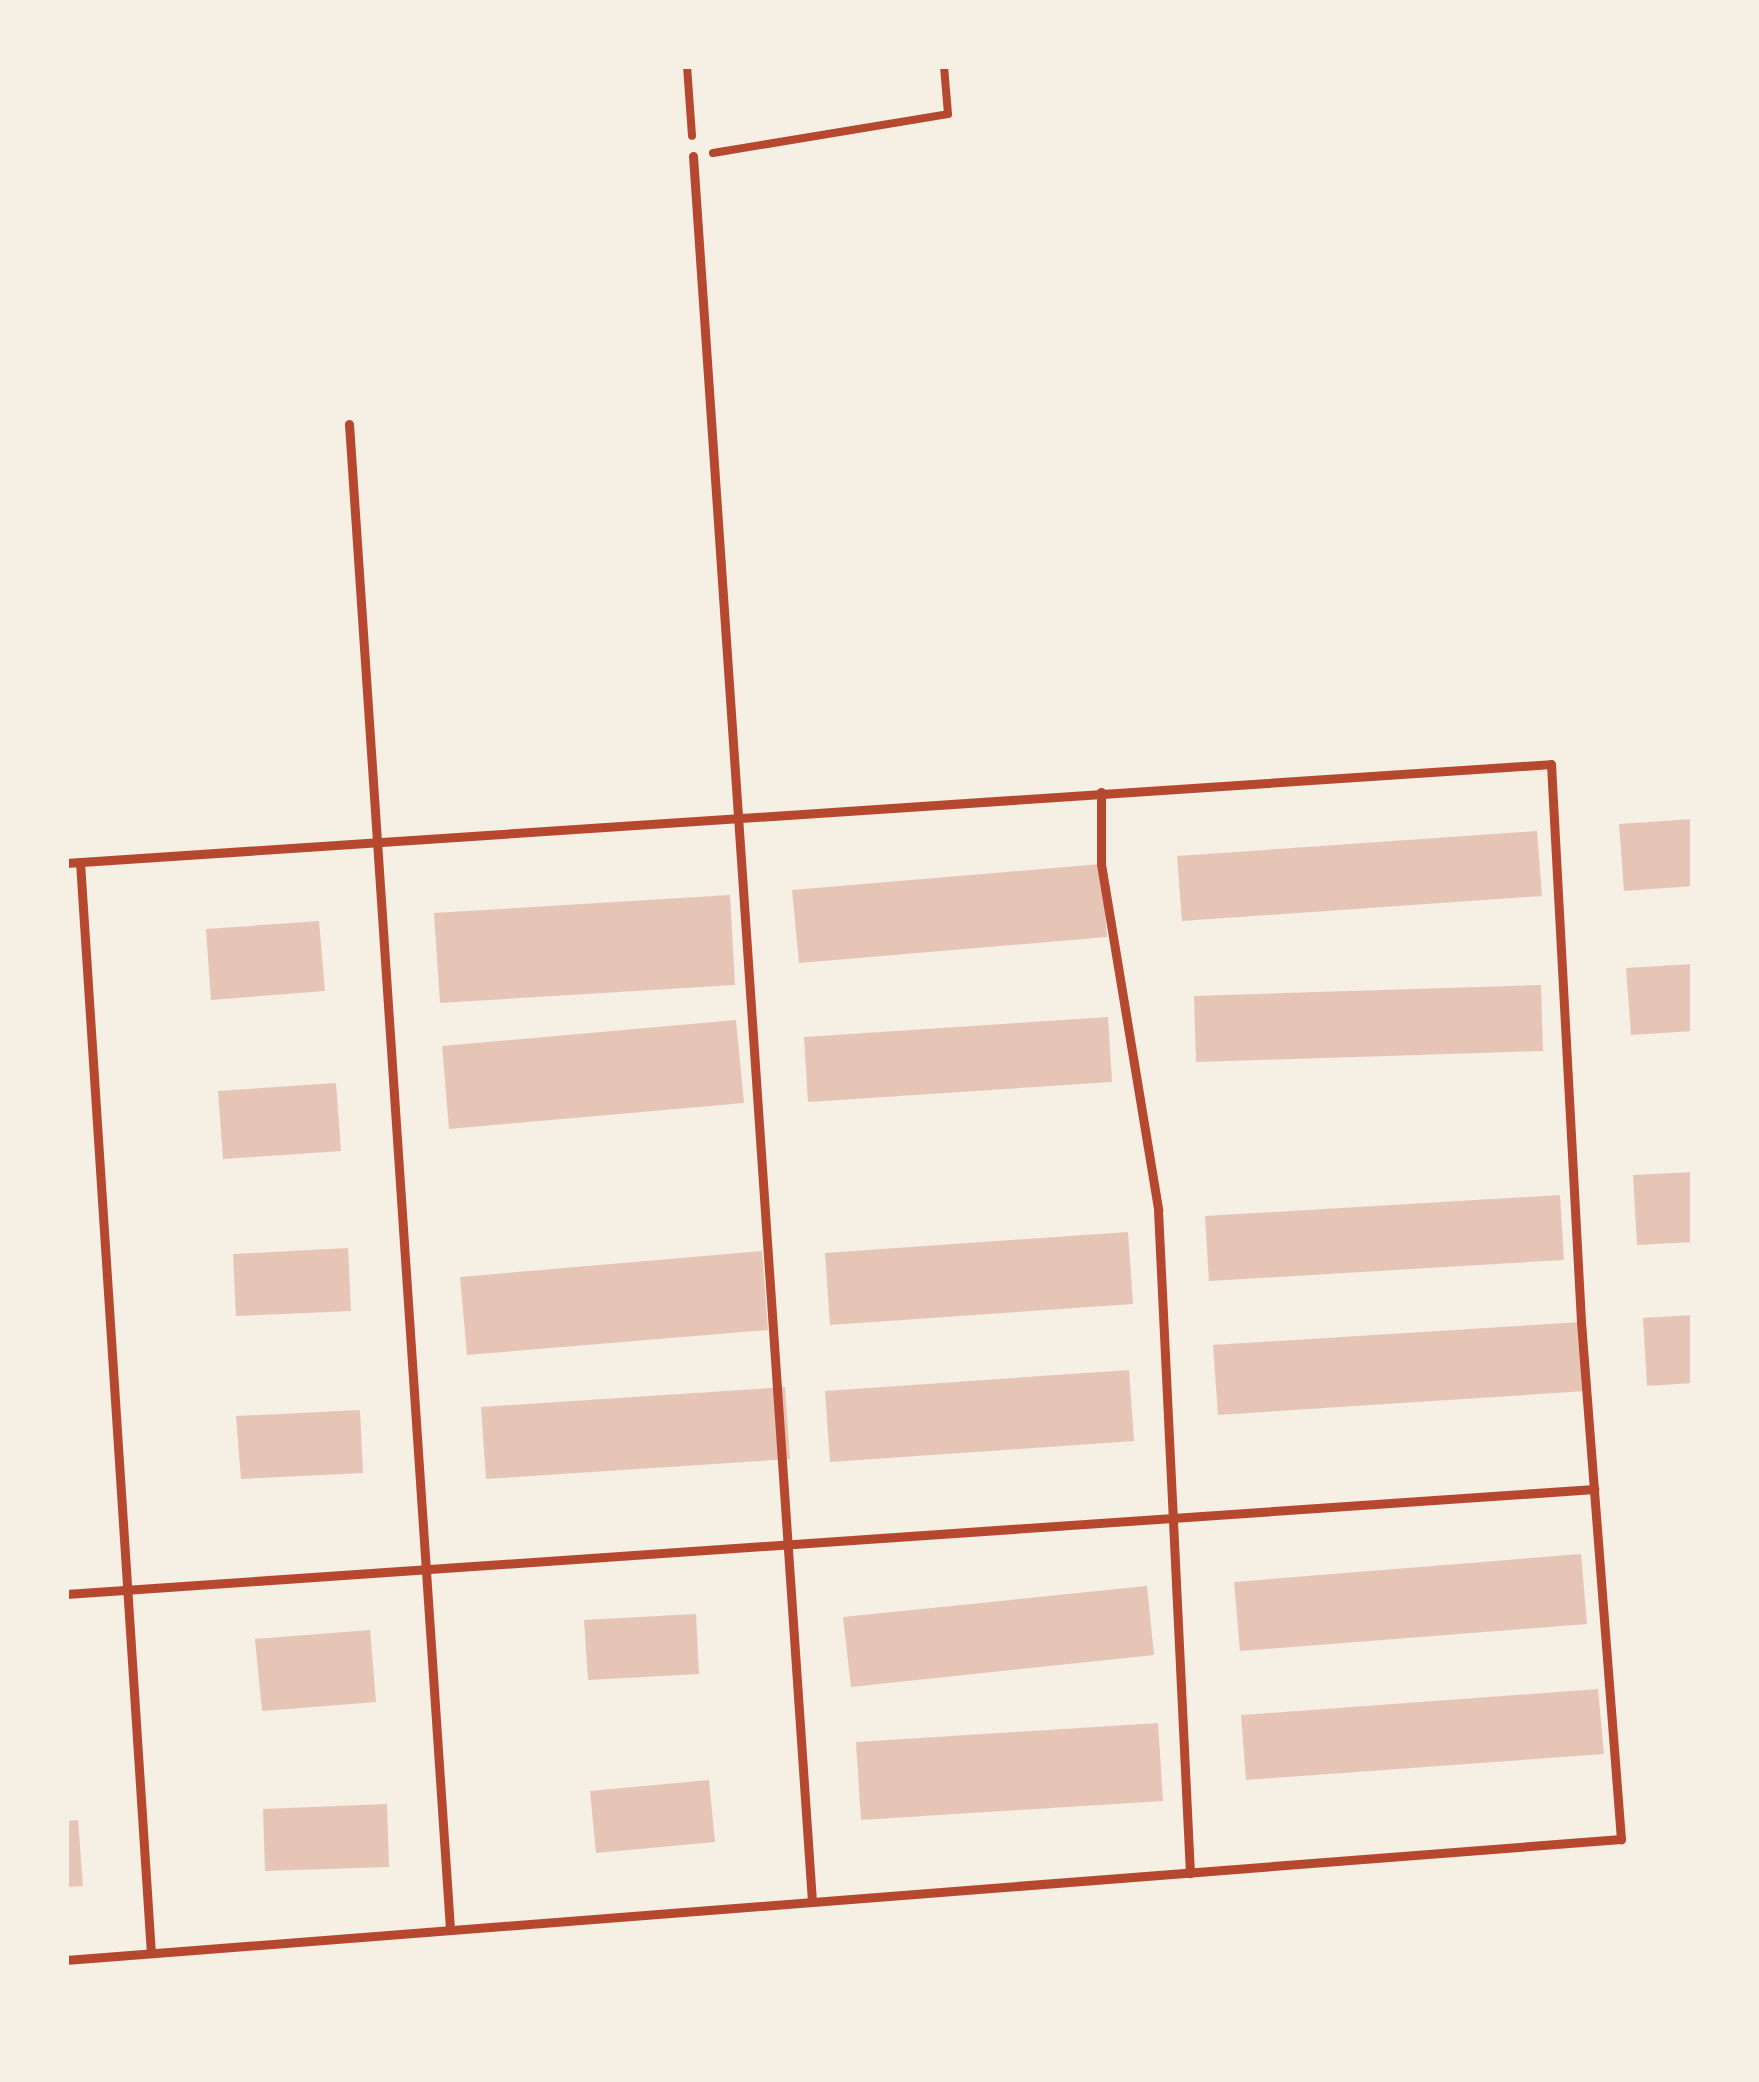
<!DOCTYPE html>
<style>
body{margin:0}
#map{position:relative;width:1759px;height:2082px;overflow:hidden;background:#f6efe4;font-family:"Zilla Slab",serif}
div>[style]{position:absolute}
.building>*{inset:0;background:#e6c5b7}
.path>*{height:8px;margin:-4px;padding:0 4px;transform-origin:4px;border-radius:4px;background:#b5482f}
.service>*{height:9px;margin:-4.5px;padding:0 4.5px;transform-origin:4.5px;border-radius:4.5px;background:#b5482f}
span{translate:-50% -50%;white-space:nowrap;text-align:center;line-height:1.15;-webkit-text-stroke:12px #f6efe4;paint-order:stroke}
.frame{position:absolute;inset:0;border:69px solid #f6efe4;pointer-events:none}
</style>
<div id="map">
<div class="building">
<i style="clip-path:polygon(1693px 819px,1693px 886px,1624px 891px,1619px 824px)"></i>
<i style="clip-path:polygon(1537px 831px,1542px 896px,1182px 921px,1177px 856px)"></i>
<i style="clip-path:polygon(1101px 864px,1107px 937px,799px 963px,792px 890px)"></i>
<i style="clip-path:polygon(730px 895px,735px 985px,440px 1003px,434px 913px)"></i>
<i style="clip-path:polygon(319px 921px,325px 991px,211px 1000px,206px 929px)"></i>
<i style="clip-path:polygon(1693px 964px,1693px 1031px,1631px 1035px,1626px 968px)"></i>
<i style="clip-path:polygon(1541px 985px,1543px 1051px,1196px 1062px,1194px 996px)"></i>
<i style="clip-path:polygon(1108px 1017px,1112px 1082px,808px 1102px,804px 1037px)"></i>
<i style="clip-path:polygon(736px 1020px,744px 1103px,449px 1129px,442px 1046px)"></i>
<i style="clip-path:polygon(336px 1083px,341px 1151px,223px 1159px,218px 1091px)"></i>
<i style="clip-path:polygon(1693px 1172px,1693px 1242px,1637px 1245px,1633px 1175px)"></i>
<i style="clip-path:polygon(1560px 1195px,1564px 1260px,1209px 1281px,1205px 1216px)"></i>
<i style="clip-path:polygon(1128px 1232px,1133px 1304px,830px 1325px,825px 1253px)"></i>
<i style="clip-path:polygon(348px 1248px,351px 1311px,236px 1316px,233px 1254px)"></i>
<i style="clip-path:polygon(762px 1251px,768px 1330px,467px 1355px,460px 1277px)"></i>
<i style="clip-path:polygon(1693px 1315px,1693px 1383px,1647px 1386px,1643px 1318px)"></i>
<i style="clip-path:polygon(1581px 1322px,1586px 1391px,1218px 1415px,1213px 1345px)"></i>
<i style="clip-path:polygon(1129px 1370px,1134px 1441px,830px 1462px,825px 1391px)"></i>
<i style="clip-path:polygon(785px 1387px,790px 1459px,486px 1479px,481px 1407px)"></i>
<i style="clip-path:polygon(360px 1410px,363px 1473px,241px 1479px,236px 1416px)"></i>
<i style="clip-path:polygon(1581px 1554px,1587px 1624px,1240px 1651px,1234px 1582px)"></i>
<i style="clip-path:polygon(1147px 1586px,1154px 1655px,851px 1687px,843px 1617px)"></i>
<i style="clip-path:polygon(696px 1614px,699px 1674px,588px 1680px,584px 1620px)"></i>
<i style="clip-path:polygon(370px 1630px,376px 1702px,262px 1711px,255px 1639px)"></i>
<i style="clip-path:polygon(1598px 1689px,1604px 1754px,1246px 1780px,1241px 1715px)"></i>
<i style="clip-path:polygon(1158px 1723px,1163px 1801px,861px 1820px,856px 1742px)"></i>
<i style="clip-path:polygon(709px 1780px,715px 1842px,596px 1853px,590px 1791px)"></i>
<i style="clip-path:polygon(387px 1804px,389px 1867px,265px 1871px,263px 1809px)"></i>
<i style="clip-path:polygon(78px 1820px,83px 1886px,66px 1887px,66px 1821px)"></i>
</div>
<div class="path">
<i style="left:687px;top:66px;width:70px;rotate:85.9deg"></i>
<i style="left:713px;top:153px;width:238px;rotate:-9.4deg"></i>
<i style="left:948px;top:114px;width:48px;rotate:-94.8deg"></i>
</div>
<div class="service">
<i style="left:693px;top:156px;width:1750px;rotate:86.1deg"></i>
<i style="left:349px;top:424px;width:1509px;rotate:86.16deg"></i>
<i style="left:1101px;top:792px;width:72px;rotate:90deg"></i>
<i style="left:1101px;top:864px;width:351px;rotate:80.6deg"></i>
<i style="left:1158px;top:1210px;width:664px;rotate:87.24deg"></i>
<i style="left:80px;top:862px;width:1093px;rotate:86.28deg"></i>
<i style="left:66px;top:863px;width:1488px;rotate:-3.81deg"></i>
<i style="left:1551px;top:764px;width:559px;rotate:86.92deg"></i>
<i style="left:1581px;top:1322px;width:519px;rotate:85.58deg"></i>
<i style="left:1621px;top:1839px;width:1560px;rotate:175.55deg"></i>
<i style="left:66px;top:1594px;width:1532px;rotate:-3.93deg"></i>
</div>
<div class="frame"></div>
</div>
